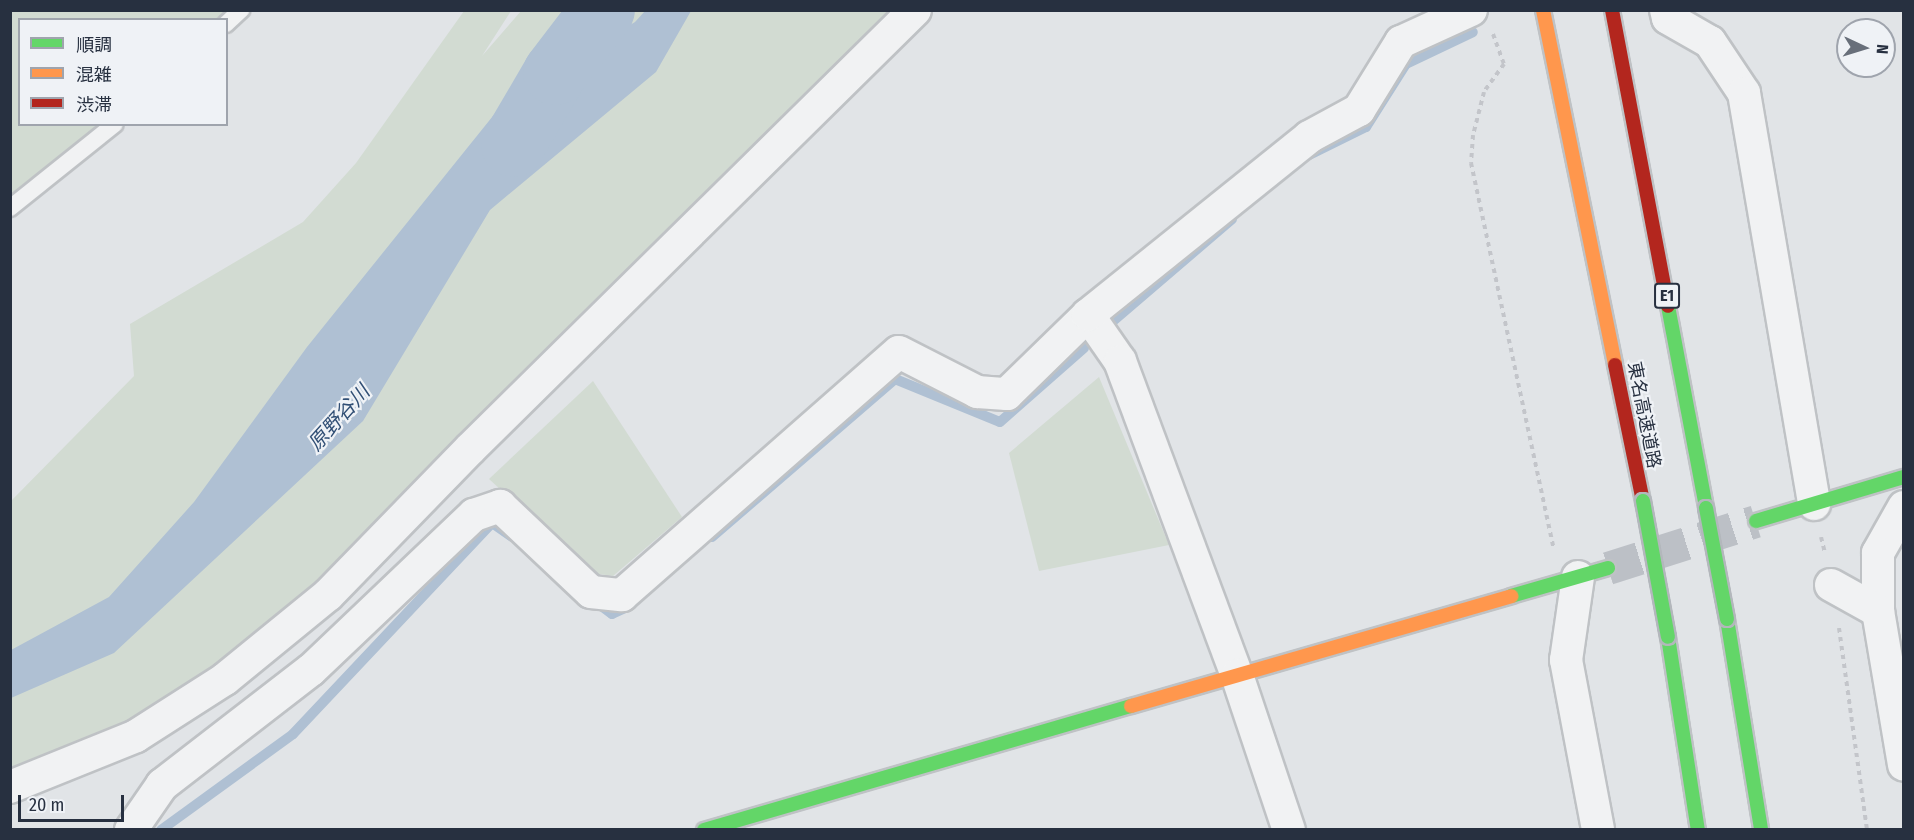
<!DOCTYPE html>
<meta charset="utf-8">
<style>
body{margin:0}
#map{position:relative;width:1914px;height:840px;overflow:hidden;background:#e1e4e7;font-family:"Fira Sans Condensed","Noto Sans JP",sans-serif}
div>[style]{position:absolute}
.green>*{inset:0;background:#d2dbd2}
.water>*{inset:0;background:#afc0d3}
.stream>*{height:10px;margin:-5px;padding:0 5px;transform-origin:5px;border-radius:5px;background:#afc0d3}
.river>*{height:64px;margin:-32px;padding:0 32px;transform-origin:32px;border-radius:32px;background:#afc0d3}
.secondary-tunnel>*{height:33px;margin-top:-16.5px;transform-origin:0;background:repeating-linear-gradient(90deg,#bcc0c6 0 33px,transparent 0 49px)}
.path>*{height:4px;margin-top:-2px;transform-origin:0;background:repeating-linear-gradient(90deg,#c3c5ca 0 4.5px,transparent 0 9px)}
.roads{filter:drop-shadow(2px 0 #bfc2c5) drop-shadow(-2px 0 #bfc2c5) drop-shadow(0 2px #bfc2c5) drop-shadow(0 -2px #bfc2c5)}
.lane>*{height:16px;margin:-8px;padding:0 8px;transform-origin:8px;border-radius:8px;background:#f1f2f3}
.street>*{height:32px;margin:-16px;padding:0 16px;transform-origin:16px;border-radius:16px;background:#f1f2f3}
.fast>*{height:14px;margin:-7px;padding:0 7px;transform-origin:7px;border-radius:7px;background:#63d668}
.slow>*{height:14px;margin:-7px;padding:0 7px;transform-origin:7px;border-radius:7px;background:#ff974d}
.jam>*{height:14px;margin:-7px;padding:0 7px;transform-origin:7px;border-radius:7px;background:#b3261e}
.bridges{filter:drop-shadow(2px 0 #b3b7bc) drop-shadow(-2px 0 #b3b7bc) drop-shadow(0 2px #b3b7bc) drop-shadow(0 -2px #b3b7bc)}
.fast-bridge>*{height:14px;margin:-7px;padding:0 7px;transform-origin:7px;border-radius:7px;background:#63d668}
span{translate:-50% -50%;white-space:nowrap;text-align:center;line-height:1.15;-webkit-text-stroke:4.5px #eff2f6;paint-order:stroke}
.shield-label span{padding:2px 4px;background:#eff2f6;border:2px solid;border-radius:4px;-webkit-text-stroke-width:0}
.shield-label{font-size:16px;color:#273040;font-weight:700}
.street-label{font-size:18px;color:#273040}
.water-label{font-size:20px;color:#314f75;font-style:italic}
.frame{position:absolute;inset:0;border:12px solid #273040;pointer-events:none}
.legend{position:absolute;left:18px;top:18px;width:210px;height:108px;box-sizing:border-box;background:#eff2f6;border:2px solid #9fa4ad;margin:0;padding:8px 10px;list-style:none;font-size:18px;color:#273040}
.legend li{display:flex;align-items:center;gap:12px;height:30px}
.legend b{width:30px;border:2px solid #9fa4ad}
.north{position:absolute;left:1836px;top:18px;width:60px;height:60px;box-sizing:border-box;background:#eff2f6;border:2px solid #9fa4ad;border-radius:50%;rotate:94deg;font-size:16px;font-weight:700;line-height:24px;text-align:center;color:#273040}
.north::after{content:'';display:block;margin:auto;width:21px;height:27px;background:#686f7a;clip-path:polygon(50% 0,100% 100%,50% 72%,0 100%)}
.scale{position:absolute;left:18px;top:795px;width:106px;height:27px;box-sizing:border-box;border:3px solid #273040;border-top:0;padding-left:8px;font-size:18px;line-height:21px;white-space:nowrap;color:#273040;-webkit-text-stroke:4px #eff2f6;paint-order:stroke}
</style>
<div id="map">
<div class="green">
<i style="clip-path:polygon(11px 11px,241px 11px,226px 20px,20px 20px,20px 124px,113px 125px,11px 216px)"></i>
<i style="clip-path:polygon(464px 11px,511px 11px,482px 56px,521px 11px,915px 11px,338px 585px,165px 717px,11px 781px,11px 501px,134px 376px,130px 324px,303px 222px,356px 163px)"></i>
<i style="clip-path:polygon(1099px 377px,1169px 545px,1039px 571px,1009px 453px)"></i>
<i style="clip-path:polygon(593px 381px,682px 517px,613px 576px,591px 573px,489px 479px)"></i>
</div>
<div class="water">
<i style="clip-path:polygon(645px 11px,691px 11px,656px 72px,490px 210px,363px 421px,114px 653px,11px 698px,11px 650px,109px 597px,194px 502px,307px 347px,505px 101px,635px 22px)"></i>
</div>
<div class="stream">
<i style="left:1303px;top:158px;width:70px;rotate:-26.2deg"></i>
<i style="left:1366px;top:127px;width:75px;rotate:-57.6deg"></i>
<i style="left:1406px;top:64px;width:74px;rotate:-25.5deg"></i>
<i style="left:1112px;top:322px;width:158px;rotate:-40.6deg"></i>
<i style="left:712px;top:537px;width:242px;rotate:-40.8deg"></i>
<i style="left:895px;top:379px;width:113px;rotate:22.3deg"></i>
<i style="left:1000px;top:422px;width:112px;rotate:-41.4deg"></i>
<i style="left:596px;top:602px;width:20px;rotate:37deg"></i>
<i style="left:612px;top:614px;width:21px;rotate:-25deg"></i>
<i style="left:161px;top:830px;width:163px;rotate:-36deg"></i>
<i style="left:293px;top:734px;width:290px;rotate:-46.7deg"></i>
<i style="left:492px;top:523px;width:24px;rotate:35deg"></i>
</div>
<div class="river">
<i style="left:513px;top:145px;width:83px;rotate:-59.7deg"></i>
<i style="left:555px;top:73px;width:79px;rotate:-52.7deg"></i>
</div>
<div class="secondary-tunnel">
<i style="left:1608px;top:568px;width:155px;rotate:-17.6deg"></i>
</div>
<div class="path">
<i style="left:1493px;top:34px;width:32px;rotate:70deg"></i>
<i style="left:1504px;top:64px;width:34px;rotate:126deg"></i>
<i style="left:1484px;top:92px;width:44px;rotate:104.3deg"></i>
<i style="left:1473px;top:135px;width:28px;rotate:94deg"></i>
<i style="left:1471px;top:163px;width:395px;rotate:77.9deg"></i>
<i style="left:1821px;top:537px;width:16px;rotate:76deg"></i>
<i style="left:1839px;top:628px;width:204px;rotate:82.1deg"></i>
</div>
<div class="roads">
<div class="lane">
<i style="left:226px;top:24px;width:21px;rotate:-43deg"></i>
<i style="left:10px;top:208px;width:134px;rotate:-38.7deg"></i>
</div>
<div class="street">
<i style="left:1666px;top:10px;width:8px;rotate:76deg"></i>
<i style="left:1668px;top:18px;width:48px;rotate:29.7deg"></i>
<i style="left:1710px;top:42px;width:61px;rotate:56.3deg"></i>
<i style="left:1744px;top:93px;width:417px;rotate:80.3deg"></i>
<i style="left:1088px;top:315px;width:56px;rotate:55.2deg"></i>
<i style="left:1120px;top:361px;width:335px;rotate:69.6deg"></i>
<i style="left:1237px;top:675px;width:163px;rotate:71.5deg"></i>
<i style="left:1904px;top:507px;width:53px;rotate:119.5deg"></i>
<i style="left:1878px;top:553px;width:58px;rotate:90deg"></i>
<i style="left:1878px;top:611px;width:156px;rotate:80.4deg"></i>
<i style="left:1578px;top:577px;width:84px;rotate:98.2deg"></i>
<i style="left:1566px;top:660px;width:173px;rotate:79.3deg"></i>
<i style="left:1831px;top:585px;width:54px;rotate:29deg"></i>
<i style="left:10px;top:787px;width:136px;rotate:-22deg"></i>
<i style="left:136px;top:736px;width:106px;rotate:-32.6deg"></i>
<i style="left:225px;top:679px;width:133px;rotate:-39.2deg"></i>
<i style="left:328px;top:595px;width:204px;rotate:-45.8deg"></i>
<i style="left:470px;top:449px;width:625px;rotate:-44.61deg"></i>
<i style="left:131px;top:830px;width:55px;rotate:-55.4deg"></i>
<i style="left:162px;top:785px;width:188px;rotate:-37.7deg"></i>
<i style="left:311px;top:670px;width:225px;rotate:-43.6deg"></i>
<i style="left:474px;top:515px;width:28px;rotate:-19deg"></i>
<i style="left:500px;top:506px;width:125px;rotate:43.4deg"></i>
<i style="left:591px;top:592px;width:31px;rotate:6deg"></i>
<i style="left:622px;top:595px;width:368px;rotate:-41.3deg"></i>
<i style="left:899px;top:352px;width:88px;rotate:27.1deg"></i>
<i style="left:977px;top:392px;width:30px;rotate:4deg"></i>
<i style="left:1007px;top:394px;width:113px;rotate:-44.3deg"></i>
<i style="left:1088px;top:315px;width:284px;rotate:-38.8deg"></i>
<i style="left:1309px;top:137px;width:57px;rotate:-28.4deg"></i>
<i style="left:1359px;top:110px;width:80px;rotate:-58.3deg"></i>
<i style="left:1401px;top:42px;width:77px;rotate:-24.6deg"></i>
</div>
<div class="fast">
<i style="left:1668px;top:306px;width:206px;rotate:79.3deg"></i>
<i style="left:1756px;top:521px;width:154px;rotate:-16.6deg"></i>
<i style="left:1511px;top:596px;width:101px;rotate:-16.1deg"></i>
<i style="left:1727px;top:619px;width:214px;rotate:80.8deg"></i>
<i style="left:1668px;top:637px;width:195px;rotate:81.2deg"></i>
<i style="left:704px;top:830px;width:445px;rotate:-16.2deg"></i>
</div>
<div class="slow">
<i style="left:1543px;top:10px;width:362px;rotate:78.5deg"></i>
<i style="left:1131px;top:706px;width:396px;rotate:-16.1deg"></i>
</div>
<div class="jam">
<i style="left:1612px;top:10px;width:301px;rotate:79.3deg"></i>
<i style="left:1615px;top:365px;width:139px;rotate:78.4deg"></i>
</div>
</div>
<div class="bridges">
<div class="fast-bridge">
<i style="left:1643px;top:501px;width:138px;rotate:79.6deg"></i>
<i style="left:1706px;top:508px;width:113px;rotate:79.3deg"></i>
</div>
</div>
<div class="shield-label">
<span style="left:1667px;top:296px">E1</span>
</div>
<div class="street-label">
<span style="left:1644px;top:415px;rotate:79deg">東名高速道路</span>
</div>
<div class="water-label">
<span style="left:339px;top:418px;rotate:-48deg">原野谷川</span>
</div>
<div class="frame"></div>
<ul class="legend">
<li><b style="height:8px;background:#63d668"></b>順調</li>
<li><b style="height:8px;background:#ff974d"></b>混雑</li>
<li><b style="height:8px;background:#b3261e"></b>渋滞</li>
</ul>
<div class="north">N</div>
<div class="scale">20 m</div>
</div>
